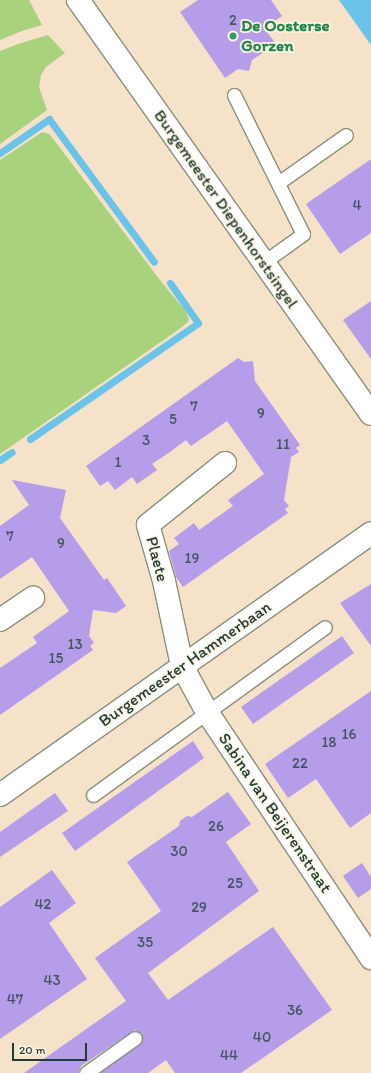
<!DOCTYPE html>
<style>
body{margin:0}
#map{position:relative;width:371px;height:1073px;overflow:hidden;background:#f5e2c8;font-family:Itim,sans-serif}
div>[style]{position:absolute}
.green>*{inset:0;background:#a9d27d}
.water>*{inset:0;background:#6ac3e8}
.stream>*{height:7px;margin:-3.5px;padding:0 3.5px;transform-origin:3.5px;border-radius:3.5px;background:#6ac3e8}
.building>*{inset:0;background:#b59de9}
.roads{filter:drop-shadow(1px 0 #8a907e) drop-shadow(-1px 0 #8a907e) drop-shadow(0 1px #8a907e) drop-shadow(0 -1px #8a907e)}
.service>*{height:13px;margin:-6.5px;padding:0 6.5px;transform-origin:6.5px;border-radius:6.5px;background:#fff}
.minor>*{height:22px;margin:-11px;padding:0 11px;transform-origin:11px;border-radius:11px;background:#fff}
.tertiary>*{height:22px;margin:-11px;padding:0 11px;transform-origin:11px;border-radius:11px;background:#fff}
.dots>*{width:11px;height:11px;translate:-50% -50%;box-sizing:border-box;border:2px solid #fcf5e5;border-radius:50%}
span{translate:-50% -50%;white-space:nowrap;text-align:center;line-height:1.15;-webkit-text-stroke:3.5px #fcf5e5;paint-order:stroke}
.number-label{font-size:15px;color:#445561}
.number-label span{-webkit-text-stroke-width:0}
.leisure-label{font-size:17px;color:#27864d;font-weight:700}
.left{translate:0 -50%;text-align:left}
.street-label{font-size:17px;color:#1f3d34}
.scale{position:absolute;left:12px;top:1043px;width:75px;height:18px;box-sizing:border-box;border:2px solid #1f3d34;border-top:0;padding-left:5px;font-size:12px;line-height:14px;white-space:nowrap;color:#1f3d34;-webkit-text-stroke:3px #fcf5e5;paint-order:stroke}
</style>
<div id="map">
<div class="green">
<i style="clip-path:polygon(0 0,29px 0,42px 25px,22px 31px,0 40px)"></i>
<i style="clip-path:polygon(48px 35px,65px 53px,46px 67px,41px 75px,39px 87px,47px 110px,0 144px,0 51px,18px 44px)"></i>
<i style="clip-path:polygon(42px 132px,49px 134px,54px 140px,163px 284px,185px 310px,189px 319px,188px 322px,178px 330px,0 454px,0 160px)"></i>
</div>
<div class="water">
<i style="clip-path:polygon(339px 0,371px 0,371px 45px)"></i>
</div>
<div class="stream">
<i style="left:0;top:153px;width:60px;rotate:-34.8deg"></i>
<i style="left:49px;top:119px;width:177px;rotate:53.7deg"></i>
<i style="left:30px;top:439px;width:204px;rotate:-34.6deg"></i>
<i style="left:198px;top:323px;width:49px;rotate:-125deg"></i>
<i style="left:0;top:460px;width:14px;rotate:-34deg"></i>
</div>
<div class="building">
<i style="clip-path:polygon(198px 0,271px 0,282px 16px,264px 28px,276px 44px,252px 60px,249px 71px,238px 69px,225px 78px,180px 12px)"></i>
<i style="clip-path:polygon(371px 159px,371px 233px,340px 254px,306px 204px)"></i>
<i style="clip-path:polygon(371px 301px,371px 359px,343px 320px)"></i>
<i style="clip-path:polygon(238px 358px,244px 362px,253px 361px,255px 381px,300px 445px,296px 448px,299px 452px,291px 457px,284px 500px,289px 506px,285px 509px,288px 513px,183px 587px,176px 577px,169px 551px,179px 544px,174px 538px,194px 523px,199px 530px,233px 506px,228px 500px,264px 474px,227px 421px,191px 446px,186px 440px,170px 452px,152px 464px,157px 470px,137px 484px,132px 477px,115px 490px,108px 481px,100px 486px,86px 466px)"></i>
<i style="clip-path:polygon(12px 480px,66px 490px,60px 518px,104px 580px,107px 578px,126px 606px,116px 613px,93px 610px,89px 636px,94px 643px,90px 646px,93px 650px,0 715px,0 668px,37px 643px,33px 637px,69px 611px,32px 557px,0 579px,0 526px,29px 505px)"></i>
<i style="clip-path:polygon(371px 584px,371px 646px,340px 603px)"></i>
<i style="clip-path:polygon(342px 636px,354px 653px,253px 724px,241px 707px)"></i>
<i style="clip-path:polygon(371px 691px,371px 813px,350px 828px,316px 779px,288px 798px,265px 764px)"></i>
<i style="clip-path:polygon(193px 741px,204px 758px,75px 851px,62px 833px)"></i>
<i style="clip-path:polygon(228px 792px,251px 824px,226px 842px,259px 891px,148px 973px,168px 1000px,273px 927px,332px 1010px,241px 1073px,175px 1073px,166px 1060px,148px 1073px,100px 1073px,142px 1042px,142px 1034px,135px 1030px,81px 1066px,78px 1073px,24px 1073px,126px 1001px,95px 958px,161px 911px,127px 862px,179px 826px,180px 821px,187px 816px,192px 817px)"></i>
<i style="clip-path:polygon(55px 793px,68px 811px,0 857px,0 832px)"></i>
<i style="clip-path:polygon(362px 863px,371px 877px,371px 889px,358px 898px,343px 876px)"></i>
<i style="clip-path:polygon(52px 870px,76px 903px,49px 923px,87px 979px,0 1039px,0 907px)"></i>
</div>
<div class="roads">
<div class="service">
<i style="left:234px;top:95px;width:155px;rotate:63.6deg"></i>
<i style="left:303px;top:234px;width:48px;rotate:144.3deg"></i>
<i style="left:278px;top:183px;width:83px;rotate:-35.2deg"></i>
<i style="left:93px;top:795px;width:286px;rotate:-35.9deg"></i>
<i style="left:86px;top:1073px;width:60px;rotate:-35.5deg"></i>
</div>
<div class="minor">
<i style="left:225px;top:463px;width:99px;rotate:141.2deg"></i>
<i style="left:148px;top:525px;width:58px;rotate:74.1deg"></i>
<i style="left:164px;top:581px;width:87px;rotate:78deg"></i>
<i style="left:182px;top:666px;width:52px;rotate:61.5deg"></i>
<i style="left:207px;top:712px;width:296px;rotate:56.3deg"></i>
<i style="left:0;top:620px;width:40px;rotate:-34deg"></i>
<i style="left:0;top:795px;width:454px;rotate:-35.2deg"></i>
</div>
<div class="tertiary">
<i style="left:78px;top:0;width:507px;rotate:54.71deg"></i>
</div>
</div>
<div class="dots">
<i style="left:233px;top:36px;background:#2e9e5b"></i>
</div>
<div class="number-label">
<span style="left:233px;top:21px">2</span>
<span style="left:357px;top:206px">4</span>
<span style="left:194px;top:407px">7</span>
<span style="left:261px;top:414px">9</span>
<span style="left:173px;top:420px">5</span>
<span style="left:146px;top:441px">3</span>
<span style="left:283px;top:445px">11</span>
<span style="left:118px;top:463px">1</span>
<span style="left:10px;top:537px">7</span>
<span style="left:61px;top:544px">9</span>
<span style="left:192px;top:559px">19</span>
<span style="left:75px;top:645px">13</span>
<span style="left:56px;top:659px">15</span>
<span style="left:349px;top:735px">16</span>
<span style="left:329px;top:743px">18</span>
<span style="left:300px;top:764px">22</span>
<span style="left:216px;top:827px">26</span>
<span style="left:179px;top:852px">30</span>
<span style="left:235px;top:884px">25</span>
<span style="left:43px;top:905px">42</span>
<span style="left:199px;top:908px">29</span>
<span style="left:145px;top:943px">35</span>
<span style="left:52px;top:981px">43</span>
<span style="left:15px;top:1000px">47</span>
<span style="left:295px;top:1011px">36</span>
<span style="left:262px;top:1038px">40</span>
<span style="left:229px;top:1056px">44</span>
</div>
<div class="leisure-label">
<span class="left" style="left:241px;top:36px">De Oosterse<br>Gorzen</span>
</div>
<div class="street-label">
<span style="left:226px;top:209px;rotate:55deg">Burgemeester Diepenhorstsingel</span>
<span style="left:157px;top:559px;rotate:75deg">Plaete</span>
<span style="left:185px;top:664px;rotate:-35deg">Burgemeester Hammerbaan</span>
<span style="left:275px;top:813px;rotate:56deg">Sabina van Beijerenstraat</span>
</div>
<div class="scale">20 m</div>
</div>
